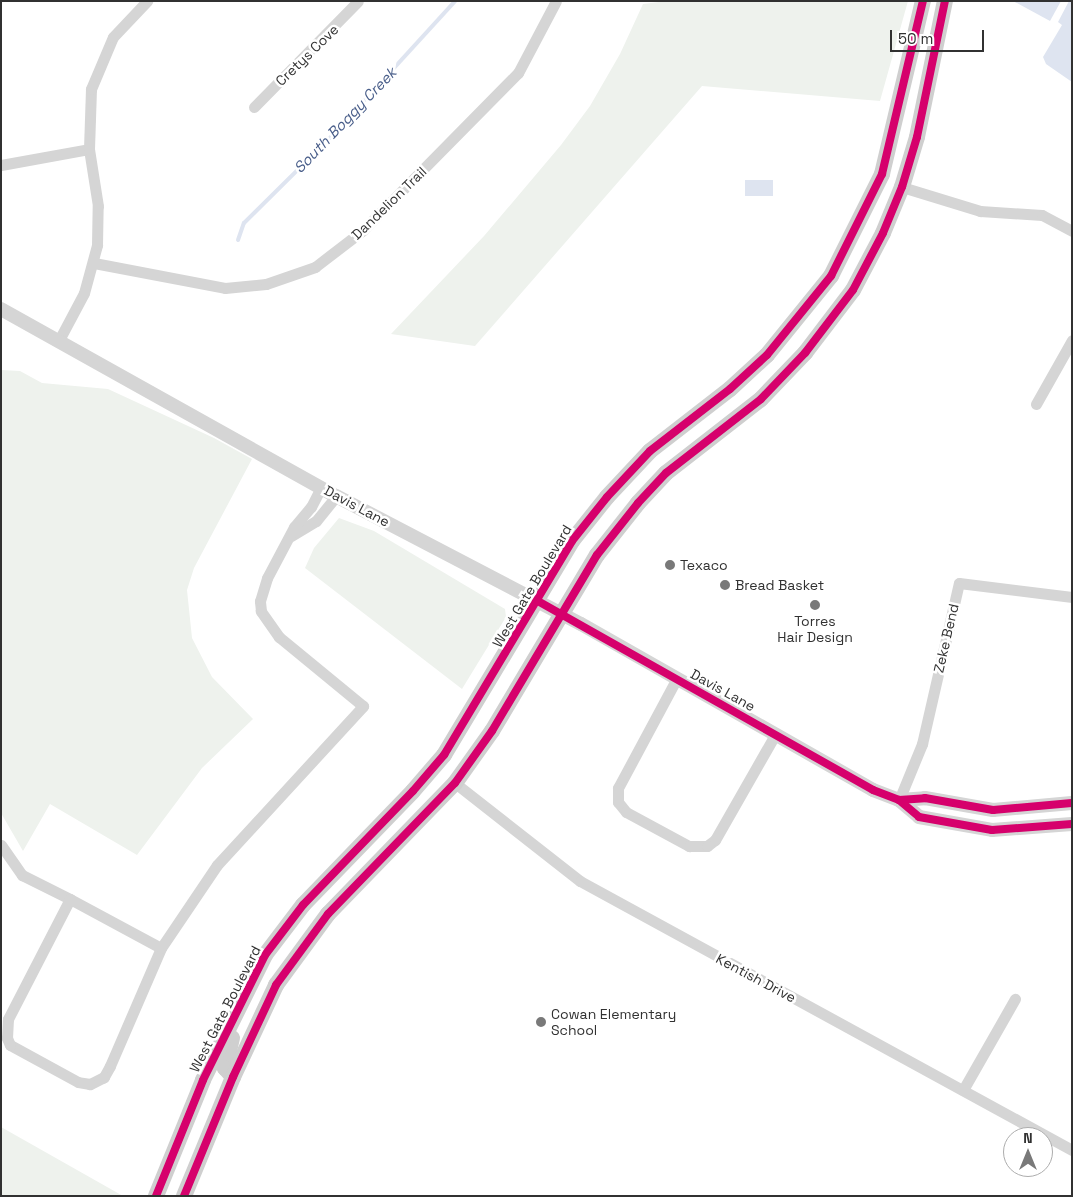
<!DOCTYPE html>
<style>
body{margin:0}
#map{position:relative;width:1073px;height:1197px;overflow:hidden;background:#fff;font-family:"Space Grotesk",sans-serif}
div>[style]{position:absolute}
.green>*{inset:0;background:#eef2ed}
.water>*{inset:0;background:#dee4f0}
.stream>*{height:4px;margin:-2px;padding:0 2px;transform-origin:2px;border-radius:2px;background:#dee4f0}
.minor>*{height:11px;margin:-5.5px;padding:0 5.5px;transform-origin:5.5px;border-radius:5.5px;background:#d5d5d5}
.tertiary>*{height:14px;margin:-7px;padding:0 7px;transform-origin:7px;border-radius:7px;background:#d5d5d5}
.secondary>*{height:16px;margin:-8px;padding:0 8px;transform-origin:8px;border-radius:8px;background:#cfcfcf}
.cycleway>*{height:8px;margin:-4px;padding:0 4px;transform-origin:4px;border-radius:4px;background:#d6006c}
.dots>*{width:14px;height:14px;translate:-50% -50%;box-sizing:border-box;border:2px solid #fff;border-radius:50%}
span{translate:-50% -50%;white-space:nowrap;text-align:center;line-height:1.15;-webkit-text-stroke:5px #fff;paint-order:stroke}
.street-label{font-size:14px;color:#313131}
.poi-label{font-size:14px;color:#313131}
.left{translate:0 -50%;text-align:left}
.water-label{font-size:15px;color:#485d89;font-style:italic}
.frame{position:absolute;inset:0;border:2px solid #313131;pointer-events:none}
.north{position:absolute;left:1003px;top:1127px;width:50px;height:50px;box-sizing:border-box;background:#fff;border:1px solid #adadad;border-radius:50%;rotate:0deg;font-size:14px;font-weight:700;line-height:20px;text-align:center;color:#313131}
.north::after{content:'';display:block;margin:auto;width:18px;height:22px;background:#797979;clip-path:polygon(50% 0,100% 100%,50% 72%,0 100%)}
.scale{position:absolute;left:890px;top:30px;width:94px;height:22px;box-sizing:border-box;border:2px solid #313131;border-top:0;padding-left:6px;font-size:15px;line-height:18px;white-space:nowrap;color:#313131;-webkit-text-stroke:4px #fff;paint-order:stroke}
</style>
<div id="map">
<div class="green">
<i style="clip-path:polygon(667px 1px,908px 1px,880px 101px,702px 86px,475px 346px,391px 334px,484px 236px,561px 145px,590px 106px,620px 54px,643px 4px)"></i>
<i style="clip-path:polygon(1px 370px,20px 371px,42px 383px,108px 389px,214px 438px,252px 459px,194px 568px,187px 590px,192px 638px,212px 677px,253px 719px,202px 768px,137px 855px,50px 804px,23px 851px,1px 813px)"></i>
<i style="clip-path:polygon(339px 518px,374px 531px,505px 609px,506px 617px,462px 689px,305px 568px,314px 548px)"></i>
<i style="clip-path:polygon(1px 1127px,123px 1196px,1px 1196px)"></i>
</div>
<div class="water">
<i style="clip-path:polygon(1013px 1px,1061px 1px,1050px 21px)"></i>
<i style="clip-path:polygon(1069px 1px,1072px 1px,1072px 82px,1046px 64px,1043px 57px,1062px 25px,1058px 22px)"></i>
<i style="clip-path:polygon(745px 180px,773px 180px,773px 196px,745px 196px)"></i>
</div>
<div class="stream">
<i style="left:238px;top:240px;width:18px;rotate:-71deg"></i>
<i style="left:244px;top:223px;width:122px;rotate:-44.7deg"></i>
<i style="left:331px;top:137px;width:184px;rotate:-47.6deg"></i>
</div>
<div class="minor">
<i style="left:254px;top:107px;width:148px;rotate:-45.5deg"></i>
<i style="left:1px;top:165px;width:89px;rotate:-10.3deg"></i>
<i style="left:902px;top:187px;width:82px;rotate:17.1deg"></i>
<i style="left:980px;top:211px;width:62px;rotate:3.7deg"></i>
<i style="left:1042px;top:215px;width:34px;rotate:28deg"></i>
<i style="left:94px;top:263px;width:133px;rotate:10.8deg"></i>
<i style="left:225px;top:288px;width:41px;rotate:-5.6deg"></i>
<i style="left:266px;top:284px;width:52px;rotate:-19.1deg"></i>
<i style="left:315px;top:267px;width:61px;rotate:-37.6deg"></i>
<i style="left:363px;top:230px;width:221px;rotate:-45.4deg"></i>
<i style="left:518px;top:73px;width:81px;rotate:-62.2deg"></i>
<i style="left:58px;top:342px;width:55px;rotate:-62deg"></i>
<i style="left:84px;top:293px;width:50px;rotate:-74.8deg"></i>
<i style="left:97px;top:245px;width:39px;rotate:-89deg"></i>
<i style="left:98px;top:206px;width:58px;rotate:-99deg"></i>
<i style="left:89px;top:149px;width:60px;rotate:-88.1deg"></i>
<i style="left:91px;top:89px;width:56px;rotate:-67.1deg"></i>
<i style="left:113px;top:37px;width:50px;rotate:-46.6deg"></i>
<i style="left:1036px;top:404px;width:73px;rotate:-60.6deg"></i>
<i style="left:291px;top:536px;width:29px;rotate:-31deg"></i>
<i style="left:316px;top:521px;width:32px;rotate:-51deg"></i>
<i style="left:677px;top:678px;width:125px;rotate:118.2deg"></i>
<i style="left:618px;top:788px;width:14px;rotate:90deg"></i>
<i style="left:618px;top:802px;width:13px;rotate:51deg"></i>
<i style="left:626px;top:812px;width:72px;rotate:28.4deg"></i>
<i style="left:689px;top:846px;width:18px"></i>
<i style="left:707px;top:846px;width:10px;rotate:-37deg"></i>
<i style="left:715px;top:840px;width:123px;rotate:-60.3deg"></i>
<i style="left:455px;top:783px;width:159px;rotate:38.1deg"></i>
<i style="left:580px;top:881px;width:561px;rotate:28.67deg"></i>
<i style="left:899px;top:800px;width:61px;rotate:-67.7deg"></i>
<i style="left:922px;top:744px;width:165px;rotate:-77.1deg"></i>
<i style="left:959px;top:583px;width:114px;rotate:7.1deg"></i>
<i style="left:1px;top:845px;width:37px;rotate:55deg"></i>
<i style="left:22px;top:875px;width:54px;rotate:26.6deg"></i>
<i style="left:70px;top:899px;width:103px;rotate:28.3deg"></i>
<i style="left:161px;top:948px;width:129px;rotate:113.4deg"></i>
<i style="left:110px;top:1066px;width:13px;rotate:119deg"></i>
<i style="left:104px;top:1077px;width:16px;rotate:153deg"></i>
<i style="left:90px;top:1084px;width:12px;rotate:-171deg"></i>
<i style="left:78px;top:1082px;width:77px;rotate:-151.4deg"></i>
<i style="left:10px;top:1045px;width:8px;rotate:-113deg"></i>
<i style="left:7px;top:1038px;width:19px;rotate:-87deg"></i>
<i style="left:8px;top:1019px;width:135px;rotate:-62.7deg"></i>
<i style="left:161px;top:948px;width:100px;rotate:-56deg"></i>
<i style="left:217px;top:865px;width:216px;rotate:-47.4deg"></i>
<i style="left:363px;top:706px;width:109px;rotate:-140.6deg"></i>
<i style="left:279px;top:637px;width:32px;rotate:-125deg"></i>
<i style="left:261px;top:611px;width:10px;rotate:-96deg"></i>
<i style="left:260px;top:601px;width:24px;rotate:-73deg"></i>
<i style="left:267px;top:578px;width:58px;rotate:-62.1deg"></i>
<i style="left:294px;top:527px;width:26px;rotate:-50deg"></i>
<i style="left:311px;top:507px;width:22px;rotate:-63deg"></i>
<i style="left:963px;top:1090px;width:105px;rotate:-60.3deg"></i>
</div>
<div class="tertiary">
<i style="left:1px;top:309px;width:384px;rotate:29.2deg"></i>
<i style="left:336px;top:496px;width:276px;rotate:27.6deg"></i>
<i style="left:581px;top:624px;width:336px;rotate:29.6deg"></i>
<i style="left:873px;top:790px;width:28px;rotate:21deg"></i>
<i style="left:899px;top:800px;width:26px;rotate:40deg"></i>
<i style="left:919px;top:817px;width:74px;rotate:10.1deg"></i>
<i style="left:992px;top:830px;width:80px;rotate:-4.3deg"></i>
<i style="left:899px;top:800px;width:26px;rotate:-4deg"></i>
<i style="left:925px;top:798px;width:69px;rotate:10deg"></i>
<i style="left:993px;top:810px;width:79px;rotate:-5.1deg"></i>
</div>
<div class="secondary">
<i style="left:232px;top:1038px;width:31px;rotate:103deg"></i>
<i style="left:225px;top:1068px;width:12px;rotate:48deg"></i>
<i style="left:156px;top:1196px;width:125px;rotate:-67.9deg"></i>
<i style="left:203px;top:1080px;width:140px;rotate:-63.6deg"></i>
<i style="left:265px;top:955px;width:63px;rotate:-52.8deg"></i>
<i style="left:303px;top:905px;width:158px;rotate:-46deg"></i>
<i style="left:413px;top:791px;width:48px;rotate:-49.3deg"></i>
<i style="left:444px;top:755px;width:249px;rotate:-59.1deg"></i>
<i style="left:572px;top:541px;width:56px;rotate:-51.5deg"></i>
<i style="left:607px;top:497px;width:63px;rotate:-46.9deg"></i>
<i style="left:650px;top:451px;width:101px;rotate:-37.8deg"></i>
<i style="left:730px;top:389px;width:50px;rotate:-42.6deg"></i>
<i style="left:767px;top:355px;width:102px;rotate:-51deg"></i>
<i style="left:831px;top:276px;width:114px;rotate:-63.4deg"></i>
<i style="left:882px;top:174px;width:178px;rotate:-76.7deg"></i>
<i style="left:184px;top:1196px;width:129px;rotate:-67.6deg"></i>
<i style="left:233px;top:1077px;width:102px;rotate:-64.9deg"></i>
<i style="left:276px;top:985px;width:88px;rotate:-53.8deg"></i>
<i style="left:328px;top:914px;width:182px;rotate:-45.9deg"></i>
<i style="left:455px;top:783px;width:64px;rotate:-54.6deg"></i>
<i style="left:492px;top:731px;width:205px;rotate:-59.2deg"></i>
<i style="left:597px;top:555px;width:66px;rotate:-51.7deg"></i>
<i style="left:638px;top:503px;width:41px;rotate:-47deg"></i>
<i style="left:666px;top:473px;width:120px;rotate:-37.9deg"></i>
<i style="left:761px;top:399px;width:64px;rotate:-46.3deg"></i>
<i style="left:805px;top:353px;width:79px;rotate:-52.7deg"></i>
<i style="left:853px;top:290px;width:64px;rotate:-62.2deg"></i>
<i style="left:883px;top:233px;width:50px;rotate:-67.6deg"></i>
<i style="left:902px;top:187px;width:52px;rotate:-73.3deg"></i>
<i style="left:917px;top:137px;width:139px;rotate:-78.4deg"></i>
</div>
<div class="cycleway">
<i style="left:536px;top:600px;width:387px;rotate:29.4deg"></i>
<i style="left:873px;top:790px;width:28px;rotate:21deg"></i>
<i style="left:899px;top:800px;width:26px;rotate:40deg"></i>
<i style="left:919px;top:817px;width:74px;rotate:10.1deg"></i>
<i style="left:992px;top:830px;width:80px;rotate:-4.3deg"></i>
<i style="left:899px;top:800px;width:26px;rotate:-4deg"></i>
<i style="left:925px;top:798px;width:69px;rotate:10deg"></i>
<i style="left:993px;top:810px;width:79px;rotate:-5.1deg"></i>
<i style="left:156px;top:1196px;width:125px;rotate:-67.9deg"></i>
<i style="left:203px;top:1080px;width:140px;rotate:-63.6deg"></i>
<i style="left:265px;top:955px;width:63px;rotate:-52.8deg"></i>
<i style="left:303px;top:905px;width:158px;rotate:-46deg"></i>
<i style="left:413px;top:791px;width:48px;rotate:-49.3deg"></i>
<i style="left:444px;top:755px;width:249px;rotate:-59.1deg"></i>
<i style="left:572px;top:541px;width:56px;rotate:-51.5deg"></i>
<i style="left:607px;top:497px;width:63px;rotate:-46.9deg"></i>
<i style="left:650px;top:451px;width:101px;rotate:-37.8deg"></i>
<i style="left:730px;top:389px;width:50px;rotate:-42.6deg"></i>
<i style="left:767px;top:355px;width:102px;rotate:-51deg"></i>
<i style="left:831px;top:276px;width:114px;rotate:-63.4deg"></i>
<i style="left:882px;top:174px;width:178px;rotate:-76.7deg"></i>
<i style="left:184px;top:1196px;width:129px;rotate:-67.6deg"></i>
<i style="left:233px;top:1077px;width:102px;rotate:-64.9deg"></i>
<i style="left:276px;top:985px;width:88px;rotate:-53.8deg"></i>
<i style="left:328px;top:914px;width:182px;rotate:-45.9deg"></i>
<i style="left:455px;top:783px;width:64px;rotate:-54.6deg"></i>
<i style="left:492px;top:731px;width:205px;rotate:-59.2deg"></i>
<i style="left:597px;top:555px;width:66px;rotate:-51.7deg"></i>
<i style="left:638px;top:503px;width:41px;rotate:-47deg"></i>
<i style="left:666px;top:473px;width:120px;rotate:-37.9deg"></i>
<i style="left:761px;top:399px;width:64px;rotate:-46.3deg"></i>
<i style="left:805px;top:353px;width:79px;rotate:-52.7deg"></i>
<i style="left:853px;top:290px;width:64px;rotate:-62.2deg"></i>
<i style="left:883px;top:233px;width:50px;rotate:-67.6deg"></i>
<i style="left:902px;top:187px;width:52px;rotate:-73.3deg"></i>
<i style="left:917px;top:137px;width:139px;rotate:-78.4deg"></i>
</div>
<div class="dots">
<i style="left:670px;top:565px;background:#797979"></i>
<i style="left:725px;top:585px;background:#797979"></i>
<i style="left:815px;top:605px;background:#797979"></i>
<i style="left:541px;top:1022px;background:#797979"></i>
</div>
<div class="street-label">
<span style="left:307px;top:55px;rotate:-44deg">Cretys Cove</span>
<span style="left:389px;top:203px;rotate:-44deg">Dandelion Trail</span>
<span style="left:357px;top:506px;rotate:28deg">Davis Lane</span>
<span style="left:532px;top:586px;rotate:-59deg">West Gate Boulevard</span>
<span style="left:946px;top:638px;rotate:-77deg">Zeke Bend</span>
<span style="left:723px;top:690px;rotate:29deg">Davis Lane</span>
<span style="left:756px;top:978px;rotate:28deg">Kentish Drive</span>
<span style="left:225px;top:1009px;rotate:-63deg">West Gate Boulevard</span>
</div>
<div class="poi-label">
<span class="left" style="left:680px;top:565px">Texaco</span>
<span class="left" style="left:735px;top:585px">Bread Basket</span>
<span style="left:815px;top:629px">Torres<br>Hair Design</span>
<span class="left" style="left:551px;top:1022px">Cowan Elementary<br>School</span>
</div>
<div class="water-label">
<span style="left:345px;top:120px;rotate:-46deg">South Boggy Creek</span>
</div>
<div class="frame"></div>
<div class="north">N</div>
<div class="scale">50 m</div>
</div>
